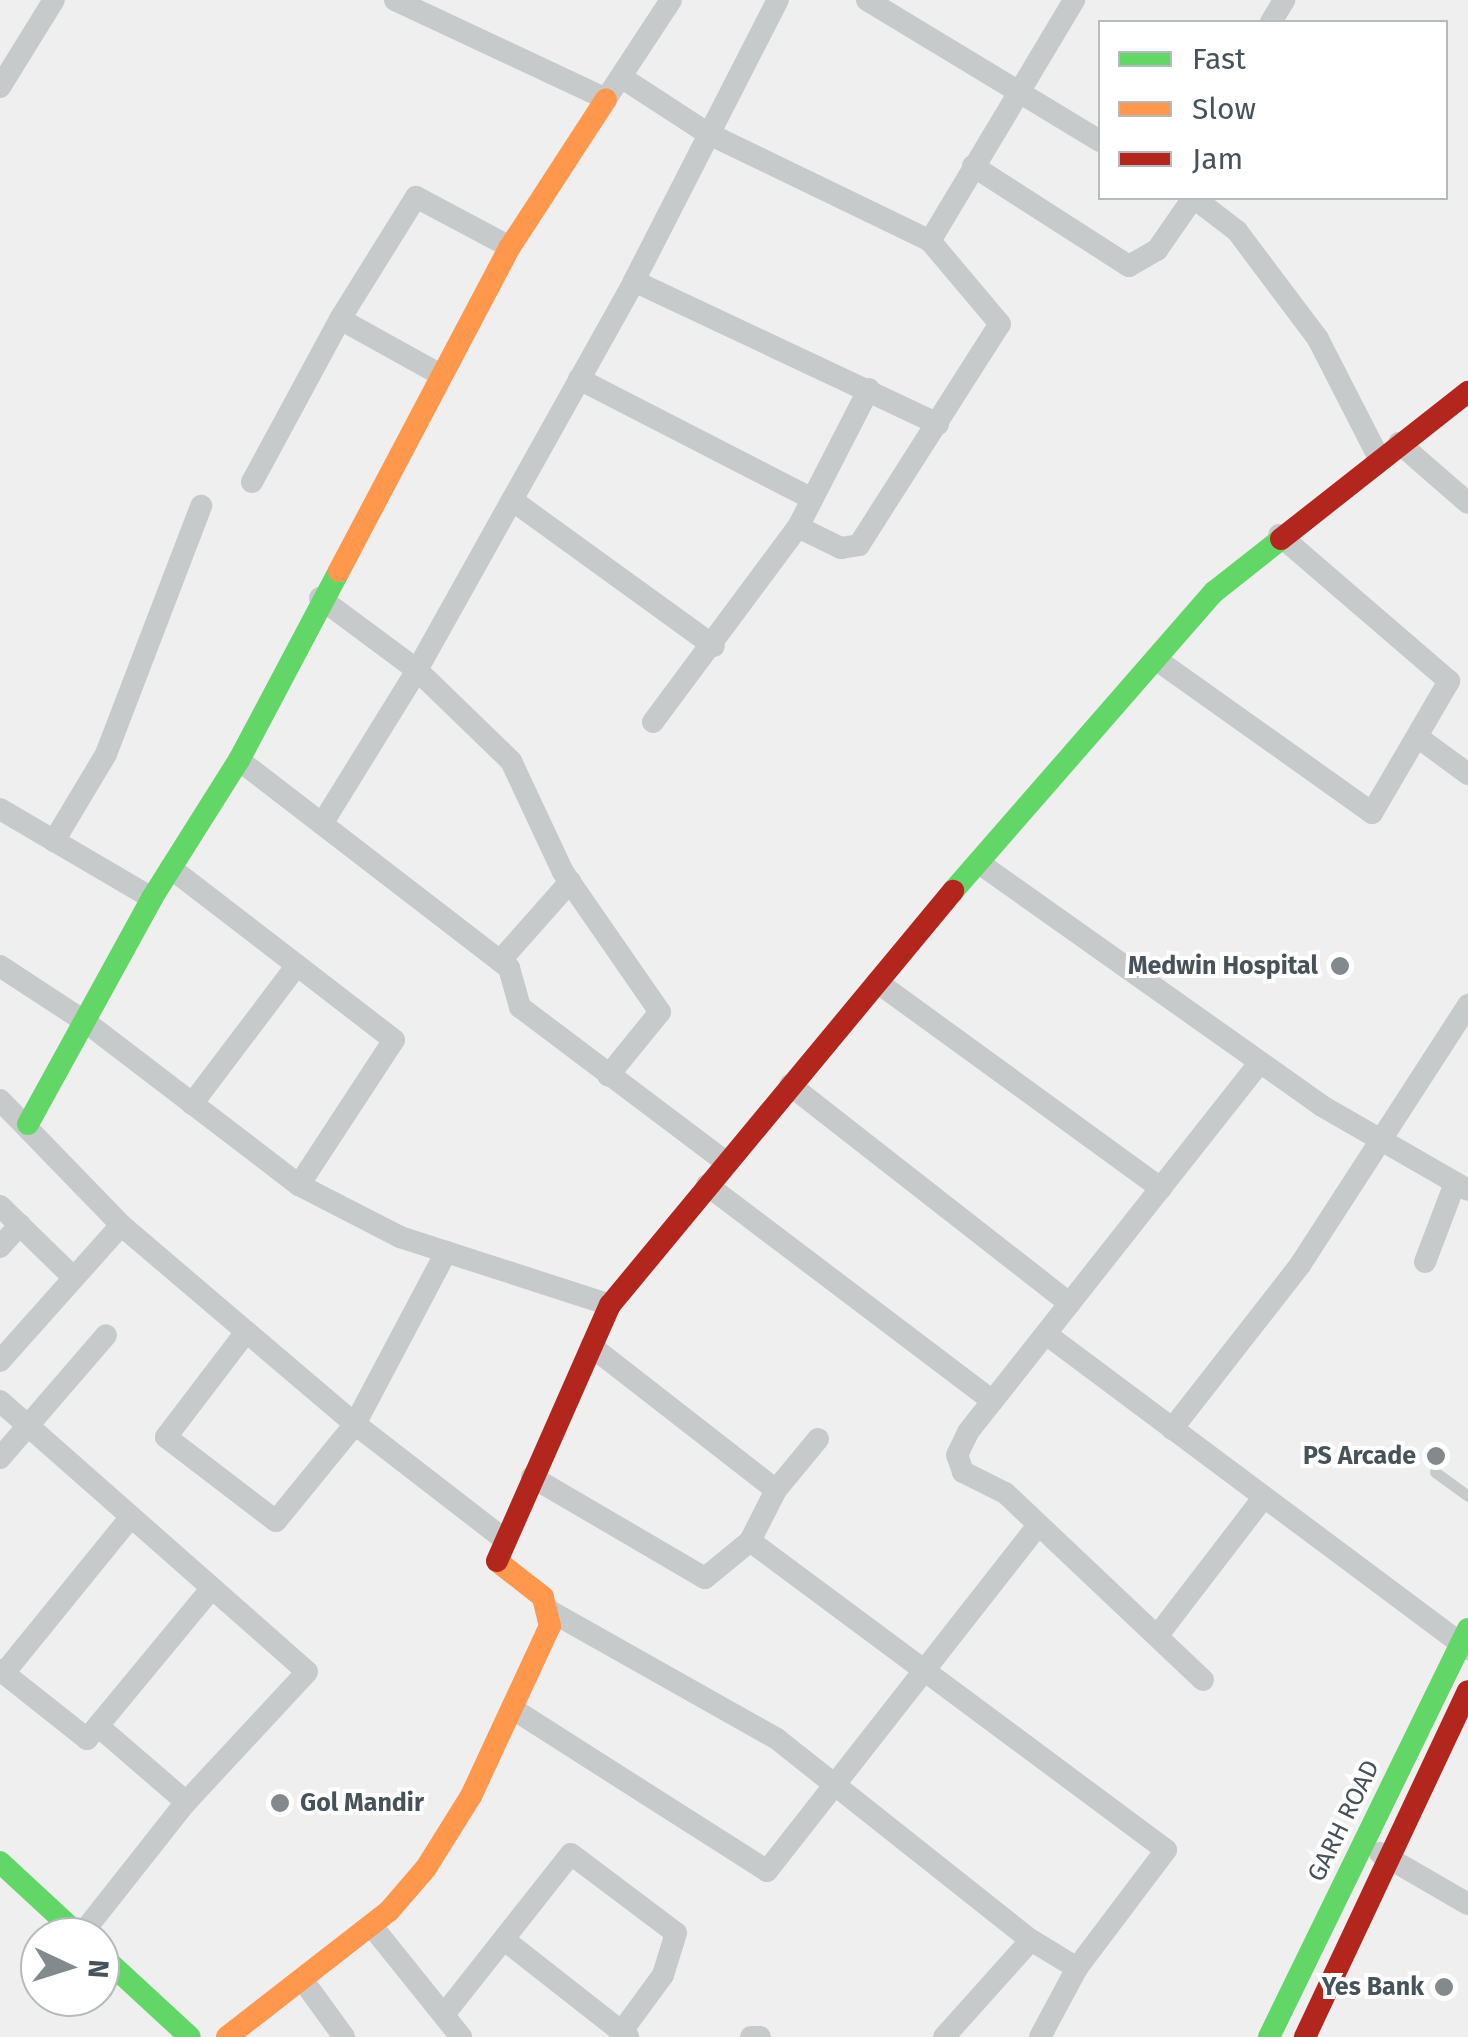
<!DOCTYPE html>
<style>
body{margin:0}
#map{position:relative;width:1468px;height:2037px;overflow:hidden;background:#efefef;font-family:"Fira Sans",sans-serif}
div>[style]{position:absolute}
.lane>*{height:11px;margin:-5.5px;padding:0 5.5px;transform-origin:5.5px;border-radius:5.5px;background:#c6cacb}
.street>*{height:22px;margin:-11px;padding:0 11px;transform-origin:11px;border-radius:11px;background:#c6cacb}
.fast>*{height:22px;margin:-11px;padding:0 11px;transform-origin:11px;border-radius:11px;background:#63d668}
.slow>*{height:22px;margin:-11px;padding:0 11px;transform-origin:11px;border-radius:11px;background:#ff974d}
.jam>*{height:22px;margin:-11px;padding:0 11px;transform-origin:11px;border-radius:11px;background:#b3261e}
.dots>*{width:28px;height:28px;translate:-50% -50%;box-sizing:border-box;border:5px solid #fff;border-radius:50%}
span{translate:-50% -50%;white-space:nowrap;text-align:center;line-height:1.15;-webkit-text-stroke:8px #fff;paint-order:stroke}
.poi-label{font-size:25px;color:#47535a;font-weight:700}
.right{translate:-100% -50%;text-align:right}
.left{translate:0 -50%;text-align:left}
.street-label{font-size:25px;color:#47535a}
.legend{position:absolute;left:1098px;top:20px;width:350px;height:180px;box-sizing:border-box;background:#fff;border:2px solid #b5babd;margin:0;padding:12px 18px;list-style:none;font-size:30px;color:#47535a}
.legend li{display:flex;align-items:center;gap:20px;height:50px}
.legend b{width:50px;border:2px solid #b5babd}
.north{position:absolute;left:20px;top:1917px;width:100px;height:100px;box-sizing:border-box;background:#fff;border:2px solid #b5babd;border-radius:50%;rotate:94deg;font-size:28px;font-weight:700;line-height:40px;text-align:center;color:#47535a}
.north::after{content:'';display:block;margin:auto;width:35px;height:45px;background:#828a8e;clip-path:polygon(50% 0,100% 100%,50% 72%,0 100%)}
</style>
<div id="map">
<div class="lane">
<i style="left:1435px;top:1472px;width:41px;rotate:36deg"></i>
</div>
<div class="street">
<i style="left:395px;top:0;width:233px;rotate:25.1deg"></i>
<i style="left:606px;top:99px;width:118px;rotate:-56.7deg"></i>
<i style="left:867px;top:0;width:272px;rotate:31.2deg"></i>
<i style="left:1271px;top:22px;width:26px;rotate:-59deg"></i>
<i style="left:624px;top:79px;width:99px;rotate:33deg"></i>
<i style="left:707px;top:133px;width:248px;rotate:25.8deg"></i>
<i style="left:930px;top:241px;width:281px;rotate:-59.1deg"></i>
<i style="left:0;top:87px;width:102px;rotate:-58.2deg"></i>
<i style="left:973px;top:166px;width:185px;rotate:32.7deg"></i>
<i style="left:1129px;top:266px;width:32px;rotate:-30deg"></i>
<i style="left:1157px;top:250px;width:63px;rotate:-55.3deg"></i>
<i style="left:1194px;top:198px;width:54px;rotate:37.5deg"></i>
<i style="left:1237px;top:231px;width:135px;rotate:53.1deg"></i>
<i style="left:1318px;top:339px;width:134px;rotate:62.9deg"></i>
<i style="left:634px;top:281px;width:336px;rotate:25.2deg"></i>
<i style="left:441px;top:375px;width:115px;rotate:-151deg"></i>
<i style="left:340px;top:319px;width:144px;rotate:-58.1deg"></i>
<i style="left:416px;top:197px;width:106px;rotate:28deg"></i>
<i style="left:579px;top:379px;width:262px;rotate:27.2deg"></i>
<i style="left:1399px;top:443px;width:91px;rotate:41deg"></i>
<i style="left:252px;top:482px;width:185px;rotate:-61.6deg"></i>
<i style="left:512px;top:500px;width:249px;rotate:35.9deg"></i>
<i style="left:798px;top:527px;width:48px;rotate:26deg"></i>
<i style="left:841px;top:548px;width:18px;rotate:-9deg"></i>
<i style="left:859px;top:545px;width:262px;rotate:-57.5deg"></i>
<i style="left:1000px;top:324px;width:109px;rotate:-130.1deg"></i>
<i style="left:320px;top:598px;width:121px;rotate:36.6deg"></i>
<i style="left:417px;top:670px;width:131px;rotate:44.1deg"></i>
<i style="left:511px;top:761px;width:123px;rotate:64.9deg"></i>
<i style="left:563px;top:872px;width:170px;rotate:55.3deg"></i>
<i style="left:660px;top:1012px;width:82px;rotate:129.1deg"></i>
<i style="left:1157px;top:660px;width:264px;rotate:35.4deg"></i>
<i style="left:1372px;top:813px;width:153px;rotate:-59.7deg"></i>
<i style="left:1449px;top:681px;width:224px;rotate:-139.3deg"></i>
<i style="left:653px;top:722px;width:243px;rotate:-53.4deg"></i>
<i style="left:798px;top:527px;width:155px;rotate:-62.8deg"></i>
<i style="left:1419px;top:738px;width:61px;rotate:36.3deg"></i>
<i style="left:239px;top:760px;width:341px;rotate:37.6deg"></i>
<i style="left:509px;top:968px;width:41px;rotate:74.2deg"></i>
<i style="left:520px;top:1007px;width:258px;rotate:37deg"></i>
<i style="left:0;top:809px;width:176px;rotate:30.4deg"></i>
<i style="left:322px;top:824px;width:181px;rotate:-58.3deg"></i>
<i style="left:417px;top:670px;width:445px;rotate:-60.8deg"></i>
<i style="left:634px;top:281px;width:316px;rotate:-62.9deg"></i>
<i style="left:54px;top:841px;width:101px;rotate:-59.1deg"></i>
<i style="left:106px;top:754px;width:266px;rotate:-69deg"></i>
<i style="left:979px;top:863px;width:420px;rotate:35.3deg"></i>
<i style="left:1322px;top:1106px;width:168px;rotate:29.9deg"></i>
<i style="left:500px;top:961px;width:106px;rotate:-48.5deg"></i>
<i style="left:0;top:966px;width:104px;rotate:33.2deg"></i>
<i style="left:87px;top:1023px;width:267px;rotate:37.4deg"></i>
<i style="left:299px;top:1185px;width:173px;rotate:-56.8deg"></i>
<i style="left:394px;top:1040px;width:282px;rotate:-142.4deg"></i>
<i style="left:877px;top:982px;width:351px;rotate:36deg"></i>
<i style="left:790px;top:1085px;width:355px;rotate:38deg"></i>
<i style="left:0;top:1100px;width:174px;rotate:45.9deg"></i>
<i style="left:121px;top:1225px;width:307px;rotate:40.4deg"></i>
<i style="left:355px;top:1424px;width:188px;rotate:37.7deg"></i>
<i style="left:192px;top:1104px;width:174px;rotate:-52.9deg"></i>
<i style="left:299px;top:1185px;width:114px;rotate:27.2deg"></i>
<i style="left:400px;top:1237px;width:221px;rotate:17.9deg"></i>
<i style="left:707px;top:1185px;width:358px;rotate:37.1deg"></i>
<i style="left:0;top:1206px;width:103px;rotate:44.2deg"></i>
<i style="left:0;top:1247px;width:30px;rotate:-48deg"></i>
<i style="left:1425px;top:1262px;width:85px;rotate:-69.2deg"></i>
<i style="left:246px;top:1332px;width:132px;rotate:127.3deg"></i>
<i style="left:166px;top:1437px;width:138px;rotate:37.4deg"></i>
<i style="left:276px;top:1521px;width:125px;rotate:-50.8deg"></i>
<i style="left:355px;top:1424px;width:195px;rotate:-62.1deg"></i>
<i style="left:1046px;top:1334px;width:527px;rotate:36.74deg"></i>
<i style="left:591px;top:1346px;width:234px;rotate:37.9deg"></i>
<i style="left:0;top:1361px;width:182px;rotate:-48.3deg"></i>
<i style="left:0;top:1401px;width:409px;rotate:41.4deg"></i>
<i style="left:307px;top:1672px;width:178px;rotate:132.9deg"></i>
<i style="left:186px;top:1802px;width:171px;rotate:128.3deg"></i>
<i style="left:1172px;top:1429px;width:208px;rotate:-52deg"></i>
<i style="left:1300px;top:1265px;width:310px;rotate:-57.1deg"></i>
<i style="left:0;top:1458px;width:162px;rotate:-49.2deg"></i>
<i style="left:532px;top:1477px;width:200px;rotate:30.3deg"></i>
<i style="left:705px;top:1578px;width:58px;rotate:-39.4deg"></i>
<i style="left:750px;top:1541px;width:57px;rotate:-63deg"></i>
<i style="left:776px;top:1490px;width:66px;rotate:-50.5deg"></i>
<i style="left:750px;top:1541px;width:518px;rotate:36.6deg"></i>
<i style="left:1166px;top:1850px;width:148px;rotate:127deg"></i>
<i style="left:1077px;top:1968px;width:78px;rotate:118.2deg"></i>
<i style="left:550px;top:1611px;width:261px;rotate:29.4deg"></i>
<i style="left:777px;top:1739px;width:324px;rotate:38.4deg"></i>
<i style="left:1031px;top:1940px;width:54px;rotate:31.3deg"></i>
<i style="left:1158px;top:1635px;width:173px;rotate:-52.5deg"></i>
<i style="left:0;top:1670px;width:111px;rotate:38.4deg"></i>
<i style="left:87px;top:1739px;width:196px;rotate:-50.4deg"></i>
<i style="left:4px;top:1673px;width:201px;rotate:-50.9deg"></i>
<i style="left:1203px;top:1680px;width:272px;rotate:-136.6deg"></i>
<i style="left:1005px;top:1493px;width:47px;rotate:-153.4deg"></i>
<i style="left:963px;top:1472px;width:18px;rotate:-109deg"></i>
<i style="left:957px;top:1455px;width:25px;rotate:-64deg"></i>
<i style="left:968px;top:1432px;width:469px;rotate:-51.7deg"></i>
<i style="left:513px;top:1709px;width:301px;rotate:32.5deg"></i>
<i style="left:767px;top:1871px;width:439px;rotate:-51.9deg"></i>
<i style="left:98px;top:1726px;width:116px;rotate:40.8deg"></i>
<i style="left:1380px;top:1853px;width:102px;rotate:30.1deg"></i>
<i style="left:371px;top:1925px;width:144px;rotate:51.2deg"></i>
<i style="left:507px;top:1942px;width:154px;rotate:38.1deg"></i>
<i style="left:302px;top:1979px;width:72px;rotate:54.1deg"></i>
<i style="left:446px;top:2012px;width:201px;rotate:-51.7deg"></i>
<i style="left:571px;top:1854px;width:131px;rotate:37deg"></i>
<i style="left:676px;top:1933px;width:44px;rotate:107.2deg"></i>
<i style="left:663px;top:1975px;width:69px;rotate:126.2deg"></i>
<i style="left:751px;top:2037px;width:9px"></i>
<i style="left:944px;top:2037px;width:130px;rotate:-48.1deg"></i>
</div>
<div class="fast">
<i style="left:953px;top:891px;width:397px;rotate:-48.9deg"></i>
<i style="left:1214px;top:592px;width:85px;rotate:-38.3deg"></i>
<i style="left:28px;top:1124px;width:258px;rotate:-61.2deg"></i>
<i style="left:152px;top:898px;width:163px;rotate:-57.8deg"></i>
<i style="left:239px;top:760px;width:214px;rotate:-62.1deg"></i>
<i style="left:0;top:1862px;width:110px;rotate:42.8deg"></i>
<i style="left:100px;top:1954px;width:122px;rotate:42.7deg"></i>
<i style="left:1269px;top:2037px;width:454px;rotate:-64deg"></i>
</div>
<div class="slow">
<i style="left:339px;top:571px;width:366px;rotate:-62.2deg"></i>
<i style="left:510px;top:247px;width:176px;rotate:-57deg"></i>
<i style="left:227px;top:2037px;width:205px;rotate:-37.9deg"></i>
<i style="left:389px;top:1911px;width:57px;rotate:-49.3deg"></i>
<i style="left:426px;top:1868px;width:85px;rotate:-58deg"></i>
<i style="left:471px;top:1796px;width:187px;rotate:-65.1deg"></i>
<i style="left:550px;top:1626px;width:30px;rotate:-104deg"></i>
<i style="left:543px;top:1597px;width:58px;rotate:-142deg"></i>
</div>
<div class="jam">
<i style="left:1281px;top:539px;width:238px;rotate:-38.2deg"></i>
<i style="left:497px;top:1561px;width:280px;rotate:-66.2deg"></i>
<i style="left:610px;top:1305px;width:538px;rotate:-50.36deg"></i>
<i style="left:1305px;top:2037px;width:382px;rotate:-64.8deg"></i>
</div>
<div class="dots">
<i style="left:1340px;top:966px;background:#828a8e"></i>
<i style="left:1436px;top:1456px;background:#828a8e"></i>
<i style="left:280px;top:1803px;background:#828a8e"></i>
<i style="left:1444px;top:1987px;background:#828a8e"></i>
</div>
<div class="poi-label">
<span class="right" style="left:1318px;top:966px">Medwin Hospital</span>
<span class="right" style="left:1416px;top:1456px">PS Arcade</span>
<span class="left" style="left:300px;top:1803px">Gol Mandir</span>
<span class="right" style="left:1424px;top:1987px">Yes Bank</span>
</div>
<div class="street-label">
<span style="left:1344px;top:1821px;rotate:-64deg">GARH ROAD</span>
</div>
<ul class="legend">
<li><b style="height:12px;background:#63d668"></b>Fast</li>
<li><b style="height:12px;background:#ff974d"></b>Slow</li>
<li><b style="height:12px;background:#b3261e"></b>Jam</li>
</ul>
<div class="north">N</div>
</div>
